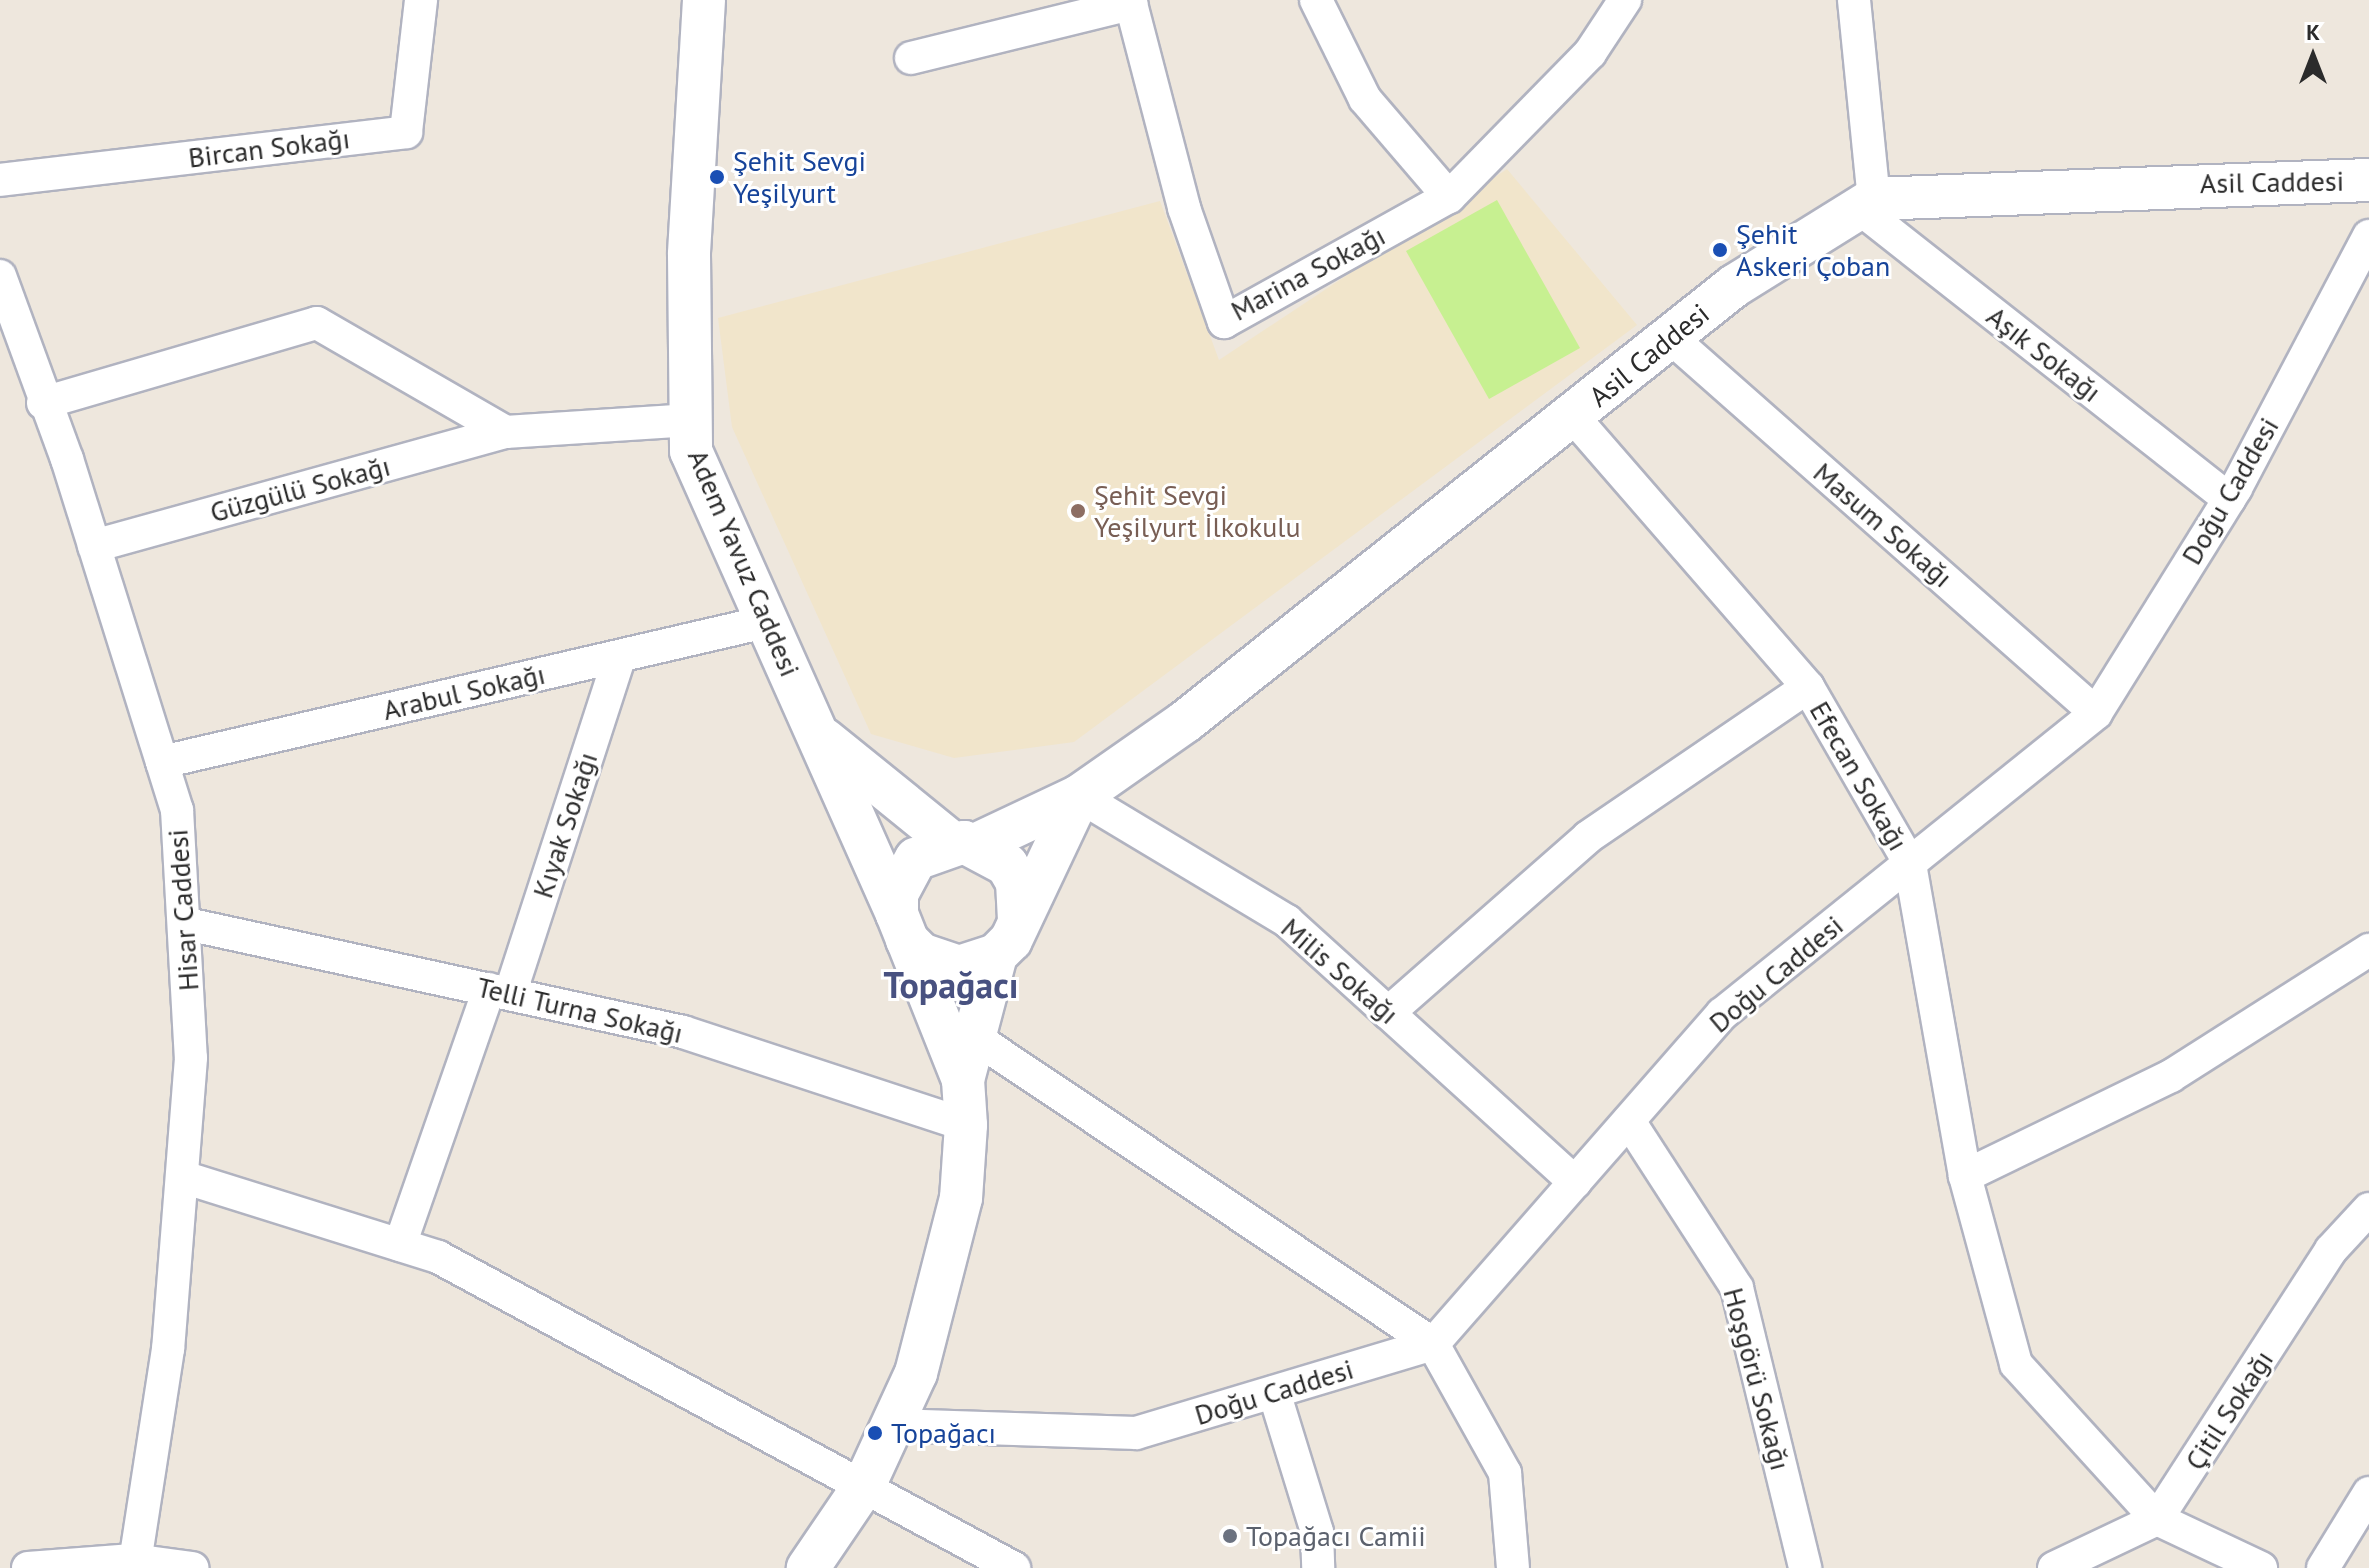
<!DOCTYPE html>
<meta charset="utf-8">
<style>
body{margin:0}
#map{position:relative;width:2369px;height:1568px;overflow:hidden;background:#eee7dd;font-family:"PT Sans",sans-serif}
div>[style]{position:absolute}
.education>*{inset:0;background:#f1e5cb}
.pitch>*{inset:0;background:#c7f091}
.roads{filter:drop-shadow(2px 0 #b1b3c0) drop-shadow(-2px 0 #b1b3c0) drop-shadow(0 2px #b1b3c0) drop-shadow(0 -2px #b1b3c0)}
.minor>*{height:32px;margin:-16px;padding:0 16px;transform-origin:16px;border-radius:16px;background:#fff}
.tertiary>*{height:42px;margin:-21px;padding:0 21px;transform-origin:21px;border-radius:21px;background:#fff}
.dots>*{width:22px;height:22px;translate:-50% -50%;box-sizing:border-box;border:4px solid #fff;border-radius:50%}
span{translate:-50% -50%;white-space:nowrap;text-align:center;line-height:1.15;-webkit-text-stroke:6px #fff;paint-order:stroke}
.street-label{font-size:28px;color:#2b2b2b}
.transit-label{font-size:28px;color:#164399}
.left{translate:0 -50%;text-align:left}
.education-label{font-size:28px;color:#785e54}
.worship-label{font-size:28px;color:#5b616d}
.district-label{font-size:36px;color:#485180;font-weight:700}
.north{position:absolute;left:2273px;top:16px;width:80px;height:80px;-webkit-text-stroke:6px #fff;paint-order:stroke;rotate:0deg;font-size:22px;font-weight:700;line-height:32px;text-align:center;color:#2b2b2b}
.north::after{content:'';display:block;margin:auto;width:28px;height:36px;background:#2b2b2b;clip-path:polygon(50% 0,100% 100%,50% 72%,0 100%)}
</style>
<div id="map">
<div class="education">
<i style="clip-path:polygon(1507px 169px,1637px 325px,1074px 742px,954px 758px,871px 734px,732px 427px,718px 318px,1160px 201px,1219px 360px)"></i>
</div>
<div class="pitch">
<i style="clip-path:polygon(1497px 200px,1580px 348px,1489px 399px,1406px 251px)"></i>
</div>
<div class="roads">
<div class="minor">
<i style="left:1130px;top:0;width:215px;rotate:75.4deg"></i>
<i style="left:1184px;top:208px;width:121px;rotate:70.7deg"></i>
<i style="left:1224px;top:322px;width:257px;rotate:-29.1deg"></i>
<i style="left:1449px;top:197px;width:202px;rotate:-45.6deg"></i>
<i style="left:1590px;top:53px;width:64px;rotate:-56.6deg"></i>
<i style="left:1316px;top:0;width:110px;rotate:63.7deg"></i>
<i style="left:1365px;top:99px;width:129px;rotate:49.4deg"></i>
<i style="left:1854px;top:0;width:200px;rotate:84.3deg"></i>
<i style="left:911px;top:58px;width:227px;rotate:-13.8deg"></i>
<i style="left:0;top:180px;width:409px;rotate:-6.7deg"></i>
<i style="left:406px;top:132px;width:133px;rotate:-83.5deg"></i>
<i style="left:1859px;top:208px;width:471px;rotate:38.2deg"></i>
<i style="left:0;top:276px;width:195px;rotate:69.9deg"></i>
<i style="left:67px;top:459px;width:368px;rotate:72.6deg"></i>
<i style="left:177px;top:810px;width:248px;rotate:86.8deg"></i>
<i style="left:191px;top:1058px;width:292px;rotate:94.5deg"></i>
<i style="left:168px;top:1349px;width:222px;rotate:98.8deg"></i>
<i style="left:1670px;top:337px;width:568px;rotate:41.43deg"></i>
<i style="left:43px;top:403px;width:285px;rotate:-16.3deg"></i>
<i style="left:317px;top:323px;width:218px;rotate:30deg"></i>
<i style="left:506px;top:432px;width:185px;rotate:-3.7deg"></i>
<i style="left:94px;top:546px;width:427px;rotate:-15.5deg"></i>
<i style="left:1808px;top:687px;width:204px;rotate:60deg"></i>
<i style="left:1910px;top:864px;width:317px;rotate:80deg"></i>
<i style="left:1965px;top:1176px;width:195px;rotate:74.8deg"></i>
<i style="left:2016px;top:1364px;width:210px;rotate:47.7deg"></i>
<i style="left:2157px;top:1519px;width:115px;rotate:25.2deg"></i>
<i style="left:162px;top:762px;width:619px;rotate:-13.07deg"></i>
<i style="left:1079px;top:796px;width:243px;rotate:31deg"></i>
<i style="left:1287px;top:921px;width:389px;rotate:42.2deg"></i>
<i style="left:187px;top:924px;width:508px;rotate:12.28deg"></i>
<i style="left:683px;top:1032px;width:298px;rotate:18.2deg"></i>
<i style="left:510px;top:994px;width:355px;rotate:-72deg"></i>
<i style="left:1388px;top:1013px;width:266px;rotate:-41.3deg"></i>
<i style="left:1588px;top:837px;width:266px;rotate:-34.3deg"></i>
<i style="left:1808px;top:687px;width:358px;rotate:-131deg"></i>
<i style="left:974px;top:1037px;width:552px;rotate:33.78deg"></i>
<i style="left:1433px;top:1344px;width:148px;rotate:60.8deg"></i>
<i style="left:1505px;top:1473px;width:95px;rotate:85.2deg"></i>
<i style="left:1629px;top:1121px;width:199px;rotate:57.1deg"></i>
<i style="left:1737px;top:1288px;width:288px;rotate:76.3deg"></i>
<i style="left:1965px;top:1176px;width:229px;rotate:-25.9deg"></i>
<i style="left:2171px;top:1076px;width:235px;rotate:-32.5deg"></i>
<i style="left:183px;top:1177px;width:267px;rotate:17.4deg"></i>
<i style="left:438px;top:1257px;width:655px;rotate:28.37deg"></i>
<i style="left:400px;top:1245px;width:271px;rotate:-70.8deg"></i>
<i style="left:1274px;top:1392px;width:146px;rotate:72.9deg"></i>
<i style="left:1317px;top:1532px;width:36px;rotate:88deg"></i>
<i style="left:893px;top:1425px;width:243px;rotate:1.9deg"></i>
<i style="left:1136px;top:1433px;width:310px;rotate:-16.7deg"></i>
<i style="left:1433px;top:1344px;width:439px;rotate:-48.8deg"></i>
<i style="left:1722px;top:1014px;width:480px;rotate:-38.8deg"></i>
<i style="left:2096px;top:713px;width:265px;rotate:-58.1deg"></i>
<i style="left:2236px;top:488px;width:285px;rotate:-62.2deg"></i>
<i style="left:28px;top:1568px;width:105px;rotate:-4.4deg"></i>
<i style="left:133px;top:1560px;width:60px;rotate:7.7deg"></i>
<i style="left:2054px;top:1568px;width:114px;rotate:-25.4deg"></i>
<i style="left:2157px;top:1519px;width:320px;rotate:-57.1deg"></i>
<i style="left:2331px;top:1250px;width:56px;rotate:-47.2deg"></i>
<i style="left:2323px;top:1568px;width:88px;rotate:-58.5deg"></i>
</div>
<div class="tertiary">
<i style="left:704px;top:0;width:255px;rotate:93.4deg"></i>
<i style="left:689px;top:255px;width:196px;rotate:89.4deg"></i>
<i style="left:691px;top:451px;width:507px;rotate:66.01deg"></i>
<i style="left:897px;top:914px;width:179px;rotate:68.3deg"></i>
<i style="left:963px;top:1080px;width:45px;rotate:86.2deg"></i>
<i style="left:966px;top:1125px;width:73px;rotate:93.9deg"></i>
<i style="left:961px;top:1198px;width:181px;rotate:104.4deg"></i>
<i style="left:916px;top:1373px;width:122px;rotate:114.7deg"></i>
<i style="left:865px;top:1484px;width:102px;rotate:124.2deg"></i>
<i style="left:825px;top:740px;width:164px;rotate:39deg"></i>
<i style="left:975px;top:845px;width:115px;rotate:-25.2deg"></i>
<i style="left:1079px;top:796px;width:131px;rotate:-35deg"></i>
<i style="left:1186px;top:721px;width:700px;rotate:-38.44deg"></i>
<i style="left:1734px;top:286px;width:165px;rotate:-31.9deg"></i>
<i style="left:1874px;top:199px;width:495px;rotate:-2.2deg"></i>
<i style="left:897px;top:914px;width:20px;rotate:-90deg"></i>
<i style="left:897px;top:894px;width:40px;rotate:-62deg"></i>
<i style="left:916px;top:859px;width:51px;rotate:-19.5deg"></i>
<i style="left:964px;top:842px;width:49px;rotate:28.1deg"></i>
<i style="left:1007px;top:865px;width:20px;rotate:60deg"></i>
<i style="left:1017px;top:882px;width:38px;rotate:87deg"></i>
<i style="left:907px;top:940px;width:20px;rotate:45deg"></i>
<i style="left:921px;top:954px;width:40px;rotate:18.9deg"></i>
<i style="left:959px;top:967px;width:39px;rotate:-18deg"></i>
<i style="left:963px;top:1080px;width:129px;rotate:-75.2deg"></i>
<i style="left:996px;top:955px;width:21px;rotate:-45deg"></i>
<i style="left:1011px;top:940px;width:159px;rotate:-64.7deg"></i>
</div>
</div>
<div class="dots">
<i style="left:717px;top:177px;background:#1a4fb4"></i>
<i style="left:1720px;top:250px;background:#1a4fb4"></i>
<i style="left:1078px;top:511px;background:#8d6e63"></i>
<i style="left:875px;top:1433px;background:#1a4fb4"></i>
<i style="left:1230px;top:1536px;background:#6b7280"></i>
</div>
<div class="street-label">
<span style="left:269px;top:148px;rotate:-7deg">Bircan Sokağı</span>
<span style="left:2272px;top:182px;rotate:-1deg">Asil Caddesi</span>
<span style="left:1308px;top:273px;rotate:-28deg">Marina Sokağı</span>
<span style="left:2044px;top:354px;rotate:38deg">Aşık Sokağı</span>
<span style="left:1649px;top:355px;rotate:-39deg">Asil Caddesi</span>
<span style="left:300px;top:489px;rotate:-15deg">Güzgülü Sokağı</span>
<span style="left:2230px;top:491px;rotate:-60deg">Doğu Caddesi</span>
<span style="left:1883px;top:525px;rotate:41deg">Masum Sokağı</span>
<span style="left:744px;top:563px;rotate:67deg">Adem Yavuz Caddesi</span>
<span style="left:464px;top:692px;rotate:-13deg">Arabul Sokağı</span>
<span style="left:1859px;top:776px;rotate:60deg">Efecan Sokağı</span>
<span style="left:565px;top:825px;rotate:-72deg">Kıyak Sokağı</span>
<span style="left:183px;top:910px;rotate:-94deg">Hisar Caddesi</span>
<span style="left:1340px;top:971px;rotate:41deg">Milis Sokağı</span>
<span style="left:1776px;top:974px;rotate:-40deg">Doğu Caddesi</span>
<span style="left:580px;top:1010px;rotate:13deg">Telli Turna Sokağı</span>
<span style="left:1757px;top:1379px;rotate:75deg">Hoşgörü Sokağı</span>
<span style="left:1274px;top:1392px;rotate:-17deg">Doğu Caddesi</span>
<span style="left:2229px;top:1410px;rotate:-57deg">Çitil Sokağı</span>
</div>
<div class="transit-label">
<span class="left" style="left:733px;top:177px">Şehit Sevgi<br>Yeşilyurt</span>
<span class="left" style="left:1736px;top:250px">Şehit<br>Askeri Çoban</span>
<span class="left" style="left:891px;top:1433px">Topağacı</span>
</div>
<div class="education-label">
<span class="left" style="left:1094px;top:511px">Şehit Sevgi<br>Yeşilyurt İlkokulu</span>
</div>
<div class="worship-label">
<span class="left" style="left:1246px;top:1536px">Topağacı Camii</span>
</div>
<div class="district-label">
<span style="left:951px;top:985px">Topağacı</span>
</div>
<div class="north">K</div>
</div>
